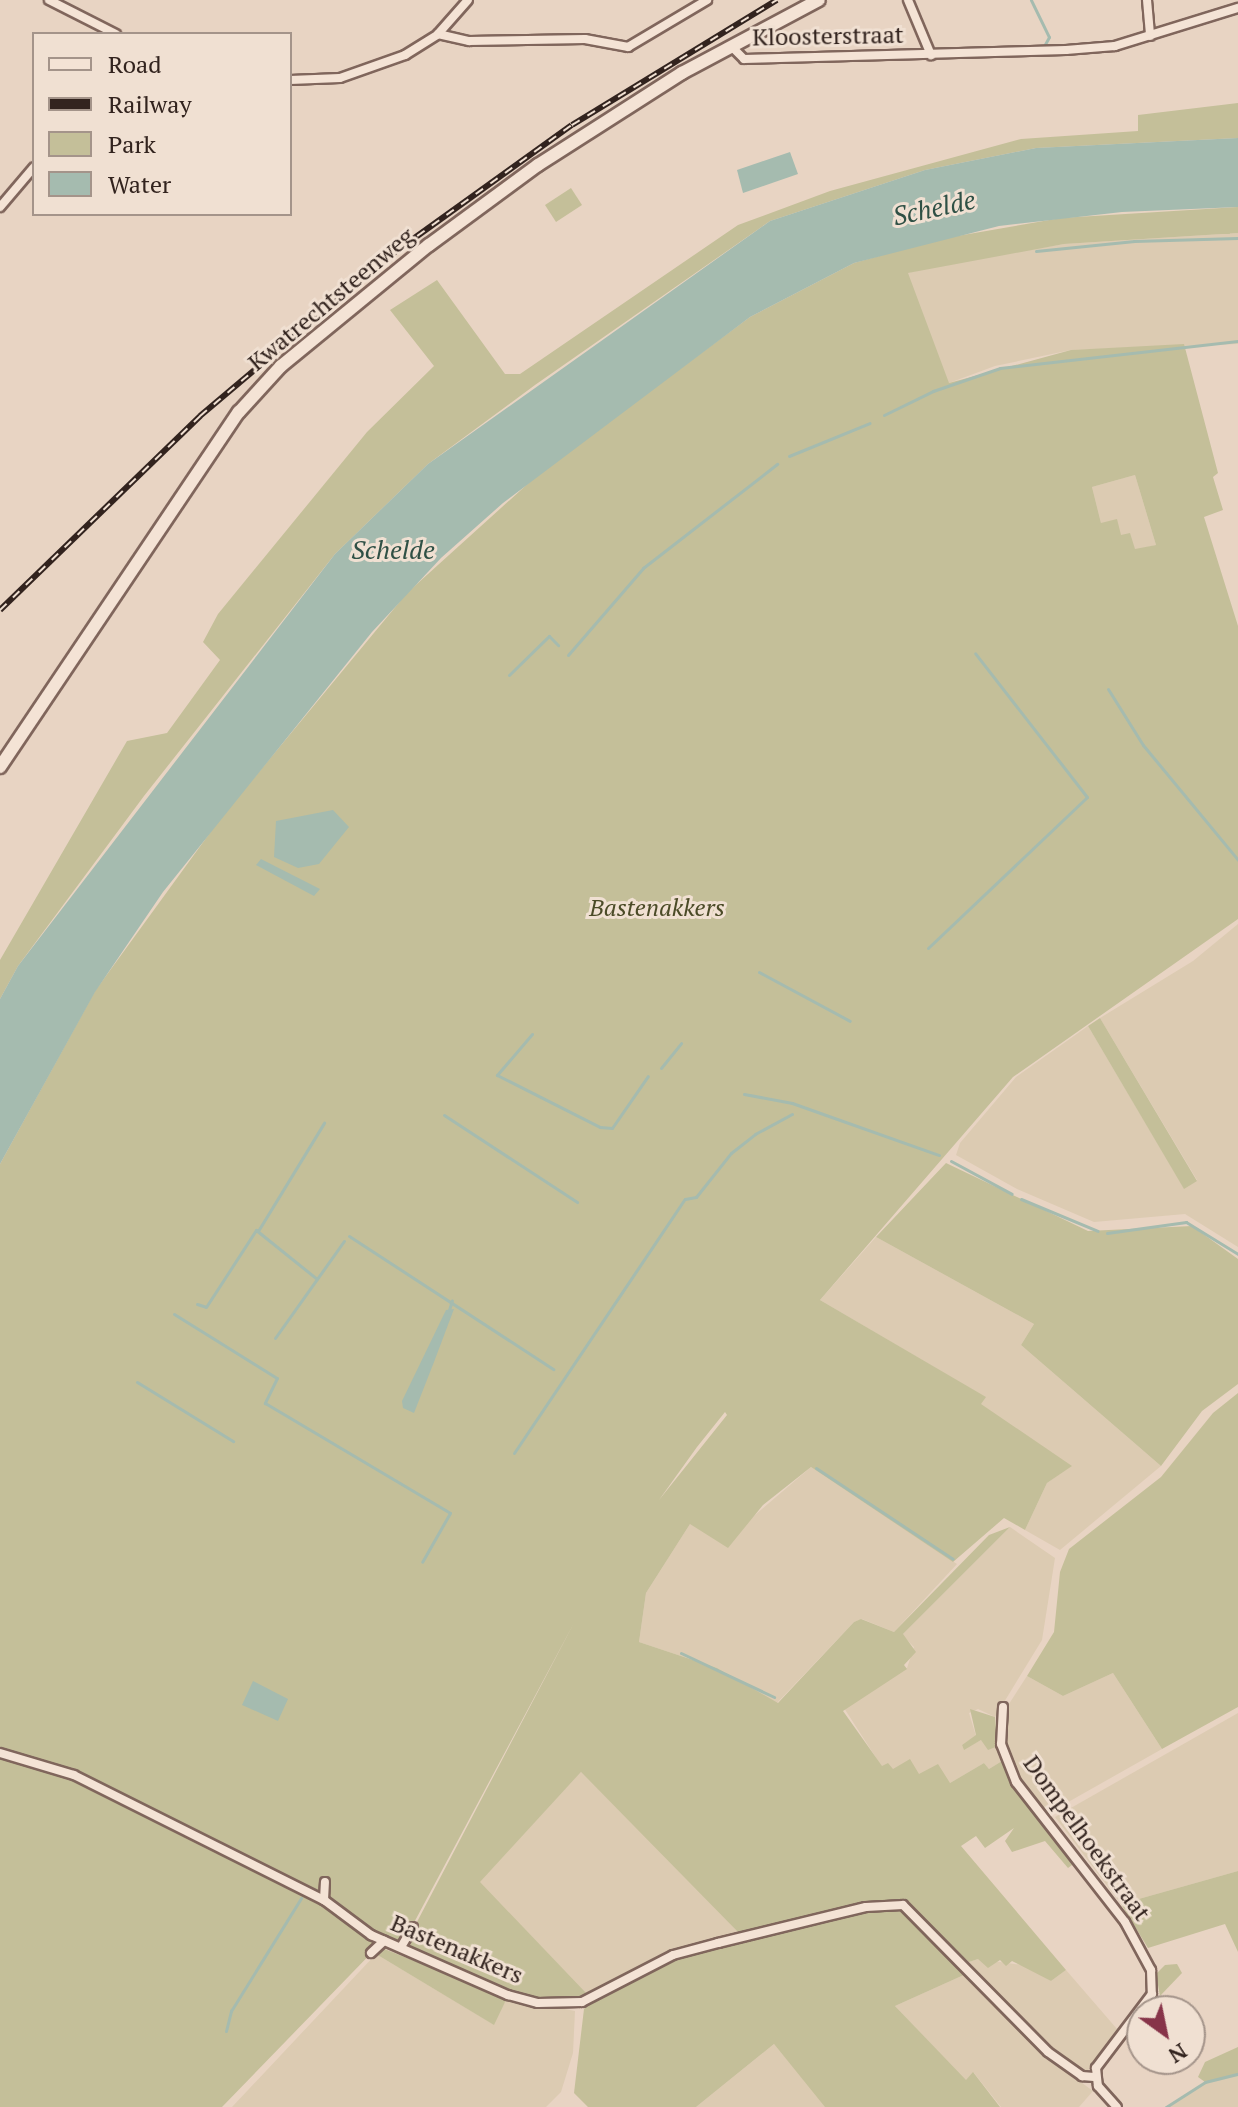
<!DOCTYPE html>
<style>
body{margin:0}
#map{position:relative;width:1238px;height:2107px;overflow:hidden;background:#e8d4c3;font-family:"PT Serif",serif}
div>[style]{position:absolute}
.farmland>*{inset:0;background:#dccbb2}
.green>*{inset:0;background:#c4bf99}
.water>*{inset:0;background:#a5bbaf}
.stream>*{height:3px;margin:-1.5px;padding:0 1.5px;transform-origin:1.5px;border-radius:1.5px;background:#a5bbaf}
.roads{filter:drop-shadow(2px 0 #80665c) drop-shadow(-2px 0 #80665c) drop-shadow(0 2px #80665c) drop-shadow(0 -2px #80665c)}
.street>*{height:8px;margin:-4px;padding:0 4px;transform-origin:4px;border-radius:4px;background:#f4e3d5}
.secondary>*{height:12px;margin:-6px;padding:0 6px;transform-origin:6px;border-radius:6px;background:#f4e3d5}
.rail>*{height:6px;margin-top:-3px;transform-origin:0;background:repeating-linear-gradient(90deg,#f0e0d2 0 9px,#32231e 0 18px);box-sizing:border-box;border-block:2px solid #32231e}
span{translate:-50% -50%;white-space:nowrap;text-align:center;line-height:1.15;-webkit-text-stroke:6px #f0e0d2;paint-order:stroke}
.street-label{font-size:24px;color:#32231e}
.park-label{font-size:24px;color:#4b4b27;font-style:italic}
.water-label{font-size:26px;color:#2f5045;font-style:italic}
.legend{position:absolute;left:32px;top:32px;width:260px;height:184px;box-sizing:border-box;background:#f0e0d2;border:2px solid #a4948a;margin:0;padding:10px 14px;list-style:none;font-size:24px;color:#32231e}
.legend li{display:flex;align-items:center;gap:16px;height:40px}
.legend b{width:40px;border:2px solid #a4948a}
.north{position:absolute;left:1126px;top:1995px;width:80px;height:80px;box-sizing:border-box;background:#f0e0d2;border:2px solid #a4948a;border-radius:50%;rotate:147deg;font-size:22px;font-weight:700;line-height:32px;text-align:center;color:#32231e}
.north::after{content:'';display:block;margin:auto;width:28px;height:36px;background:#873449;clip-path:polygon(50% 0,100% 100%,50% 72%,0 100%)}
</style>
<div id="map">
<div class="farmland">
<i style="clip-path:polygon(1238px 233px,1238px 344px,1071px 350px,995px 366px,949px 383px,764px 338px,907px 273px,945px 264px,1064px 244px)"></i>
<i style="clip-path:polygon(1135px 475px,1156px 545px,1135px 550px,1101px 523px,1092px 487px)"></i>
<i style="clip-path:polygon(1238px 924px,1238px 1247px,1185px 1214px,1094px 1222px,1017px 1189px,956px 1155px,960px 1143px,1016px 1077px,1088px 1026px,1184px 1188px,1197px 1180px,1100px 1018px,1193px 961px)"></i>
<i style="clip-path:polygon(876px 1237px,1034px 1324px,1021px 1345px,1161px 1466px,1060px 1550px,1025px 1530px,1047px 1483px,1071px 1466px,980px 1404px,985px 1397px,820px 1300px)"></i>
<i style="clip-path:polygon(811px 1467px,957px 1564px,894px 1632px,862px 1619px,854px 1622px,777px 1703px,717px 1668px,639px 1642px,646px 1593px,690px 1524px,748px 1521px)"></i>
<i style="clip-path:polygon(1010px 1527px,1055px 1558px,1042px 1640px,995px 1717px,978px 1709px,969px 1713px,976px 1736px,962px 1745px,964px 1749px,981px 1740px,998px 1746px,1002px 1761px,989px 1769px,984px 1763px,950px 1783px,882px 1767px,844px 1708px,907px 1668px,914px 1647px,902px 1635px)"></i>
<i style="clip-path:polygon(1113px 1673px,1162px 1749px,1047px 1814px,1011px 1763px,1005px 1742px,1007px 1707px,1027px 1676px,1063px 1696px)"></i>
<i style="clip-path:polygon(1238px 1713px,1238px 1871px,1121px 1904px,1055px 1817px)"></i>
<i style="clip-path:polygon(581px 1772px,704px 1895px,739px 1933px,657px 1959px,589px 1996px,479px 1882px)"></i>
<i style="clip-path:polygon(376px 1954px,493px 2024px,507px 1998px,575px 2011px,573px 2053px,561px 2092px,546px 2107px,232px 2107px)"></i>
<i style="clip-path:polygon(978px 1959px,1030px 1966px,1051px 1981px,1066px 1970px,1117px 2029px,1087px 2072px,1058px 2057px,1028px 2028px,969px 1962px)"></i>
<i style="clip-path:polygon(966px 1974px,1037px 2050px,1093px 2091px,1079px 2107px,1001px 2107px,974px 2073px,966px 2081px,895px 2006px)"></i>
<i style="clip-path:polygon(774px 2044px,826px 2107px,696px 2107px)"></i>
<i style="clip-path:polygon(1233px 2072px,1238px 2074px,1238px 2107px,1166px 2107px,1205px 2082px)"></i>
</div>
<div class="green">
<i style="clip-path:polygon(1238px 103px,1238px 138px,1036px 148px,925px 170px,770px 221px,535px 385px,428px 464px,335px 554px,144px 796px,18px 966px,0 999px,0 960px,127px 741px,167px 733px,220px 660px,203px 642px,218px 614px,367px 432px,434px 366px,390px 310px,437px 280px,505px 374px,520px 374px,738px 225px,830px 191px,1021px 139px,1138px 131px,1138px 115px)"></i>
<i style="clip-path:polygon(571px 188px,582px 205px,556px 222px,545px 205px)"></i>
<i style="clip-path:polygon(evenodd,1238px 207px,1238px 233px,1064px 244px,908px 273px,949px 383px,1071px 350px,1184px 344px,1218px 473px,1213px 477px,1223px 510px,1204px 517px,1238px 626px,1238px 919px,1013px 1077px,820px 1300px,986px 1397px,981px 1404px,1072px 1466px,1047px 1483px,1025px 1530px,1004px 1518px,953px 1562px,811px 1467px,763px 1505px,728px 1548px,690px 1524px,646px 1593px,639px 1642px,717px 1668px,778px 1703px,854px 1622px,861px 1619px,894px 1632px,989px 1535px,1010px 1527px,903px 1634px,916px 1652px,904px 1665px,907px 1669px,843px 1711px,882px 1766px,888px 1763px,893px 1769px,910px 1759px,919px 1774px,938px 1764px,950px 1783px,984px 1763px,989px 1769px,1002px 1761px,1028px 1804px,1076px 1862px,1068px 1868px,1045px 1841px,1012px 1852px,1005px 1841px,1014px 1828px,985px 1848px,976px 1836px,961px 1846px,1066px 1970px,1051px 1981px,1012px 1961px,1006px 1966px,1000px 1960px,988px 1968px,978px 1959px,969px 1962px,899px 1899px,854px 1904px,739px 1933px,581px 1772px,480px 1882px,589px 1996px,561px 2003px,510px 1992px,412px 1948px,408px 1939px,575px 1621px,401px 1947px,383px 1941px,222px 2107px,0 2107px,0 1164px,95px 991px,220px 819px,407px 593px,543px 470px,750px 317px,854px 263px,940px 239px,1061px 218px,1238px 207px,1135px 475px,1156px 545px,1135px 549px,1130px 533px,1121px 535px,1117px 519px,1101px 523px,1092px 487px,1135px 475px,1238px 207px,725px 1412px,727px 1415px,659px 1500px,697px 1447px,725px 1412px)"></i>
<i style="clip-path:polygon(1100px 1018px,1197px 1181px,1184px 1189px,1088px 1026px)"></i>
<i style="clip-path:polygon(946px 1163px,1088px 1231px,1192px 1226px,1238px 1259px,1238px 1384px,1202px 1411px,1161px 1466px,1021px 1345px,1034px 1324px,876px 1237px)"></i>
<i style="clip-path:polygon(1238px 1393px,1238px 1707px,1162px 1749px,1113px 1673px,1063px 1696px,1027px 1676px,1054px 1632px,1060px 1572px,1069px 1549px,1161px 1477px,1213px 1413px)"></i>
<i style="clip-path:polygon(970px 1709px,995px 1717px,998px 1746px,988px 1750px,981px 1740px,964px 1750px,962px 1745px,976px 1735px)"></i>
<i style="clip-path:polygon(1238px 1871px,1238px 1952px,1225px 1924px,1148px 1948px,1121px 1904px)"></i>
<i style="clip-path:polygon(871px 1909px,903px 1909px,966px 1974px,895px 2006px,966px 2080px,973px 2072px,1000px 2107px,825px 2107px,774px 2044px,696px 2107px,588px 2107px,574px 2093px,584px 2009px,594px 1999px,680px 1957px)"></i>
<i style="clip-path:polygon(382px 1948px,507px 1998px,494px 2025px,376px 1954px)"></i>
<i style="clip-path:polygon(1165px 1965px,1177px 1964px,1182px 1973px,1160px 1996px,1156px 1974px)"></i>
<i style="clip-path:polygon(1238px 2047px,1238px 2074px,1205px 2082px,1198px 2077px,1205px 2062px)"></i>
</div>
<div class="water">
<i style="clip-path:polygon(1238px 138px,1238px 207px,1122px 212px,999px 226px,854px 263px,750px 317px,503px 503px,441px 558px,372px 632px,163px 892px,95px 992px,0 1164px,0 999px,18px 966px,335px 554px,428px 464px,770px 221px,925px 170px,1036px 148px)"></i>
<i style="clip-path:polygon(790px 152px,798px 174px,743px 193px,737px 170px)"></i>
<i style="clip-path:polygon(333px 810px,349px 827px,319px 864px,298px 868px,274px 857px,276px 821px)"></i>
<i style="clip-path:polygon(261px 859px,320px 889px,314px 896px,256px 865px)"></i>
<i style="clip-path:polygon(454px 1309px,434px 1362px,414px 1413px,403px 1408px,402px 1401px,446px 1310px)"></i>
<i style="clip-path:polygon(253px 1681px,288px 1699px,278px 1721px,242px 1705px)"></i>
</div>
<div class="stream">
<i style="left:1031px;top:0;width:41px;rotate:64.1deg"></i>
<i style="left:1049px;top:37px;width:13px;rotate:119deg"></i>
<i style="left:1036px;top:251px;width:99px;rotate:-5.8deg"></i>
<i style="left:1134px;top:241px;width:104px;rotate:-1.7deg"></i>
<i style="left:884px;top:415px;width:55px;rotate:-26.1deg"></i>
<i style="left:933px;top:391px;width:71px;rotate:-18.9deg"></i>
<i style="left:1000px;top:368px;width:240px;rotate:-6.5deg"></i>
<i style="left:789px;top:456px;width:87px;rotate:-22.2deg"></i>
<i style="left:568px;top:655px;width:115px;rotate:-49.2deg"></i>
<i style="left:643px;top:568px;width:170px;rotate:-37.8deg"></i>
<i style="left:509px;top:675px;width:56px;rotate:-44.3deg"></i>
<i style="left:549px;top:636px;width:13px;rotate:45deg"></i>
<i style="left:1108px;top:689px;width:66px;rotate:58deg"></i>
<i style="left:1143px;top:745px;width:149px;rotate:50.4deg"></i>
<i style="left:928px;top:948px;width:219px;rotate:-43.5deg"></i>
<i style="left:1087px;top:797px;width:182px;rotate:-127.9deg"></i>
<i style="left:759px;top:972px;width:103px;rotate:28.3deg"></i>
<i style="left:532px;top:1034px;width:54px;rotate:130.5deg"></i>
<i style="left:497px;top:1075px;width:115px;rotate:26.8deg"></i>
<i style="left:600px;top:1127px;width:12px;rotate:5deg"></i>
<i style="left:612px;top:1128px;width:63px;rotate:-55.3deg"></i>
<i style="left:661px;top:1068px;width:32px;rotate:-51deg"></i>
<i style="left:744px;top:1094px;width:49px;rotate:10.6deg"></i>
<i style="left:792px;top:1103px;width:156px;rotate:19.5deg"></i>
<i style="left:444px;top:1115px;width:159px;rotate:33.2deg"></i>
<i style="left:951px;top:1161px;width:69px;rotate:28.4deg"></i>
<i style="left:1021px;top:1199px;width:83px;rotate:22.6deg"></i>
<i style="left:258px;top:1231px;width:127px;rotate:-58.6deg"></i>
<i style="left:1107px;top:1233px;width:80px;rotate:-7.9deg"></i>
<i style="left:1186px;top:1222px;width:61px;rotate:31.6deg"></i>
<i style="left:349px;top:1236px;width:244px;rotate:33.1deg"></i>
<i style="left:197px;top:1304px;width:9px;rotate:18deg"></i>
<i style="left:206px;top:1307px;width:92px;rotate:-57deg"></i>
<i style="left:256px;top:1230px;width:78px;rotate:38.8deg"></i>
<i style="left:449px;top:1310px;width:10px;rotate:-73deg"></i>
<i style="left:174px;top:1314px;width:121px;rotate:31.9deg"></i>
<i style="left:277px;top:1378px;width:28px;rotate:116deg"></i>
<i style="left:265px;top:1403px;width:215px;rotate:30.7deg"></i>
<i style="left:450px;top:1513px;width:56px;rotate:119.7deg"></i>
<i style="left:275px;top:1338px;width:119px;rotate:-54.6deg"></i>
<i style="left:137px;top:1382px;width:113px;rotate:31.6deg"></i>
<i style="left:514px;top:1453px;width:306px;rotate:-56.1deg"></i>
<i style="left:685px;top:1199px;width:11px;rotate:-10deg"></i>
<i style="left:696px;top:1197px;width:56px;rotate:-51.5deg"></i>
<i style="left:731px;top:1153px;width:31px;rotate:-38deg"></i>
<i style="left:755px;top:1134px;width:42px;rotate:-28.4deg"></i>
<i style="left:816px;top:1468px;width:164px;rotate:33.6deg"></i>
<i style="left:681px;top:1653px;width:103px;rotate:25.3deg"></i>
<i style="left:226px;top:2031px;width:21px;rotate:-76deg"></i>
<i style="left:231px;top:2011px;width:133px;rotate:-58.2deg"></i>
<i style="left:1166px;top:2107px;width:46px;rotate:-32.7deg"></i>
<i style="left:1205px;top:2082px;width:34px;rotate:-14deg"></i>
</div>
<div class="roads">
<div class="street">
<i style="left:49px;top:0;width:75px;rotate:26.9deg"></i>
<i style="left:908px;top:0;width:60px;rotate:67.3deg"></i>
<i style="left:1147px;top:0;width:36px;rotate:85deg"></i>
<i style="left:438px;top:34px;width:32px;rotate:13deg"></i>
<i style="left:469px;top:41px;width:116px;rotate:-1deg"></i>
<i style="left:585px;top:39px;width:44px;rotate:10.5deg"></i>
<i style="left:628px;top:47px;width:92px;rotate:-30.7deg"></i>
<i style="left:732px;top:47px;width:17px;rotate:45deg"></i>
<i style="left:744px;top:59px;width:322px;rotate:-1.6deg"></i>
<i style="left:1066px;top:50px;width:49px;rotate:-4.7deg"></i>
<i style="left:1115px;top:46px;width:129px;rotate:-17.2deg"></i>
<i style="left:290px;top:80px;width:50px;rotate:-2.3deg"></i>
<i style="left:340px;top:78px;width:69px;rotate:-19.5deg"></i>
<i style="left:405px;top:55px;width:39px;rotate:-32deg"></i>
<i style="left:438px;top:34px;width:45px;rotate:-48.6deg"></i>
<i style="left:0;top:207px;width:52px;rotate:-49.6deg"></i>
<i style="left:1003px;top:1707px;width:37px;rotate:93deg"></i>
<i style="left:1001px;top:1744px;width:41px;rotate:68.5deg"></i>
<i style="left:1016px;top:1782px;width:177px;rotate:52.1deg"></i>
<i style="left:1125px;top:1922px;width:55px;rotate:61.6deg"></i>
<i style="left:1151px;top:1970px;width:24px;rotate:88deg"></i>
<i style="left:1152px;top:1994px;width:93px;rotate:127.1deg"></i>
<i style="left:1096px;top:2068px;width:18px;rotate:84deg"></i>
<i style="left:1098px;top:2086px;width:28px;rotate:48deg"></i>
<i style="left:0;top:1753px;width:77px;rotate:16.6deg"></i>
<i style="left:74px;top:1775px;width:280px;rotate:26.6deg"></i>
<i style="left:324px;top:1900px;width:59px;rotate:36.7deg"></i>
<i style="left:371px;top:1935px;width:150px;rotate:23.7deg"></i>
<i style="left:508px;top:1995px;width:31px;rotate:15deg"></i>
<i style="left:538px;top:2003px;width:44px;rotate:-1.3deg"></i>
<i style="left:582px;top:2002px;width:102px;rotate:-27.3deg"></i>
<i style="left:673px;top:1955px;width:47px;rotate:-14.9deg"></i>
<i style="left:718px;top:1943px;width:152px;rotate:-13.7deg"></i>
<i style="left:866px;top:1907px;width:37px;rotate:-3deg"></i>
<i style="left:903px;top:1905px;width:206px;rotate:45.4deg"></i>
<i style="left:1048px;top:2052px;width:42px;rotate:35.2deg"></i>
<i style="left:1082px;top:2076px;width:12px;rotate:5deg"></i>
<i style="left:324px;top:1900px;width:18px;rotate:-87deg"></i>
<i style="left:401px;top:1947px;width:23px;rotate:-59deg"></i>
<i style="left:371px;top:1953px;width:18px;rotate:-43deg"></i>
</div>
<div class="secondary">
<i style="left:0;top:767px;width:428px;rotate:-56.1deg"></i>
<i style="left:239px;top:412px;width:62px;rotate:-47.6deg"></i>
<i style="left:281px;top:366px;width:191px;rotate:-39.3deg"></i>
<i style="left:429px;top:245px;width:135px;rotate:-36.3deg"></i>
<i style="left:538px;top:165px;width:171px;rotate:-32.6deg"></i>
<i style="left:682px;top:73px;width:155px;rotate:-28.1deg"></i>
</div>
</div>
<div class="rail">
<i style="left:0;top:610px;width:279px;rotate:-44.1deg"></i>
<i style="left:200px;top:416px;width:246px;rotate:-40.2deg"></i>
<i style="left:388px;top:257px;width:226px;rotate:-35.7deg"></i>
<i style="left:572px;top:125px;width:240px;rotate:-31.4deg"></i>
</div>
<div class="street-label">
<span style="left:828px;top:36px;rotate:-1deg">Kloosterstraat</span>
<span style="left:331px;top:299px;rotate:-40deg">Kwatrechtsteenweg</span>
<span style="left:1087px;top:1838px;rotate:54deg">Dompelhoekstraat</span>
<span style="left:457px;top:1949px;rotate:23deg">Bastenakkers</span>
</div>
<div class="park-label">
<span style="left:657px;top:908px">Bastenakkers</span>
</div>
<div class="water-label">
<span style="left:934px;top:208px;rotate:-12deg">Schelde</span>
<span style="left:393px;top:550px">Schelde</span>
</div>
<ul class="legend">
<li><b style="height:10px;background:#f4e3d5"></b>Road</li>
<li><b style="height:10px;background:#32231e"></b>Railway</li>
<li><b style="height:22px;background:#c4bf99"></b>Park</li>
<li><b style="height:22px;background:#a5bbaf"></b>Water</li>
</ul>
<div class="north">N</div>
</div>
